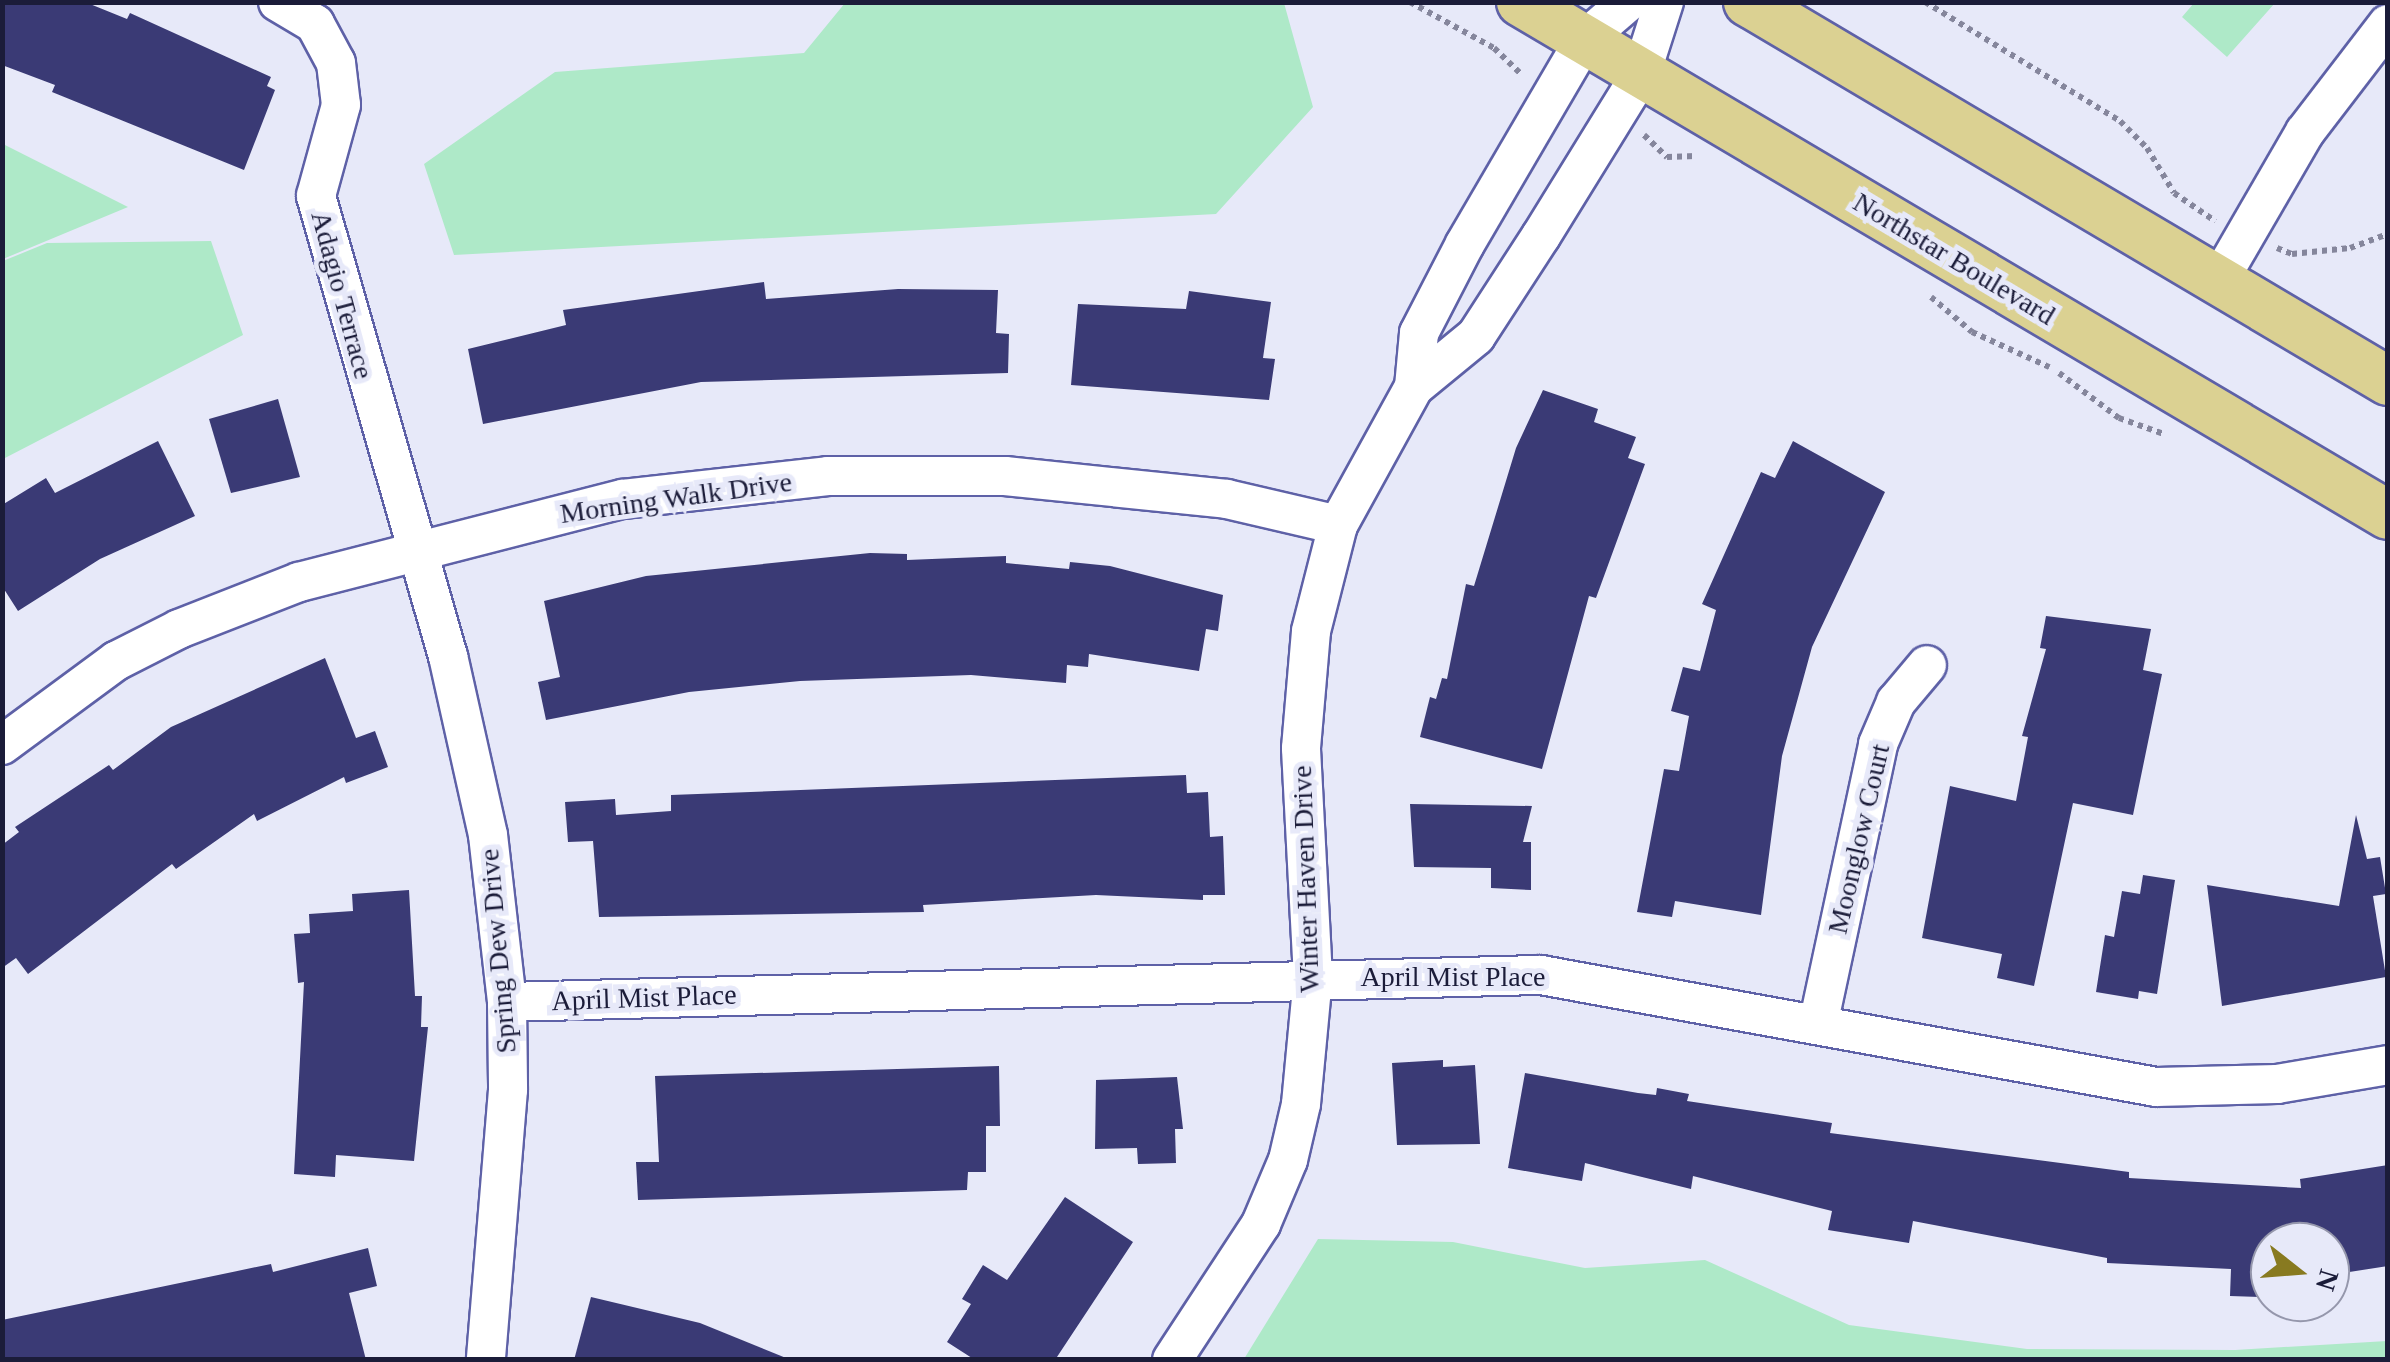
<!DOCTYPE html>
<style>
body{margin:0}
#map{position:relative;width:2390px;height:1362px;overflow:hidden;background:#e7e9f9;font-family:Georgia,serif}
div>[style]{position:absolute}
.green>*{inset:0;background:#aee9c8}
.building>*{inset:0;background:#3a3a75}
.path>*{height:6px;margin-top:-3px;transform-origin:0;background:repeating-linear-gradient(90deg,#85869c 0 5px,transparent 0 10px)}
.roads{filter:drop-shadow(2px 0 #5e61a7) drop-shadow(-2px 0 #5e61a7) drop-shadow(0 2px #5e61a7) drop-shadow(0 -2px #5e61a7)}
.minor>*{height:38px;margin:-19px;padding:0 19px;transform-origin:19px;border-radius:19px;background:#fff}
.major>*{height:48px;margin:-24px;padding:0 24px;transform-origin:24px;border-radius:24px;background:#dbd192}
span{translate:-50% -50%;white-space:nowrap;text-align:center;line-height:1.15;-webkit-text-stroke:10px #e7e9f9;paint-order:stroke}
.street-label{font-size:28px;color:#1b1c39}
.frame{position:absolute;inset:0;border:5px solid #1b1c39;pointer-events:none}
.north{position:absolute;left:2250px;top:1222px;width:100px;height:100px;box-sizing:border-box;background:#e7e9f9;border:2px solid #9597ac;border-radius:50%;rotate:107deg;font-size:28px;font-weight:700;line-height:40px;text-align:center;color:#1b1c39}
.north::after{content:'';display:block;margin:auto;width:35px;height:45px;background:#887a20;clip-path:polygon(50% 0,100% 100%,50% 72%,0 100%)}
</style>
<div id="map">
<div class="green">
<i style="clip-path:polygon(845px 3px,1284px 3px,1313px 107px,1216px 214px,454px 255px,424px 164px,555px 72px,804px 53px)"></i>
<i style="clip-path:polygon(2194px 3px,2194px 2px,2275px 3px,2227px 57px,2182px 17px)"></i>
<i style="clip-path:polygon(2px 144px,3px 144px,128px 207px,3px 259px)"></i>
<i style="clip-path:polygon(211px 241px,243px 335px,3px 459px,3px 261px,47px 243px)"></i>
<i style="clip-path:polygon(1318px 1239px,1453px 1242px,1585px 1268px,1705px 1260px,1849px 1325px,2027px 1349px,2235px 1350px,2387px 1341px,2387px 1359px,1244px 1359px)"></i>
</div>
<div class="building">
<i style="clip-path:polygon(2px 2px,85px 2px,127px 19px,130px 13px,271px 77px,267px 86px,275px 90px,244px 170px,52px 92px,55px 85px,2px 65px)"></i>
<i style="clip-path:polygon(764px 282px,766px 299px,898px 289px,998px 290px,996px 333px,1009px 334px,1008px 373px,701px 382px,483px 424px,468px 349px,566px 325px,563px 310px)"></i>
<i style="clip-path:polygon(1189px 291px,1271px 302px,1263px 358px,1275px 359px,1269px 400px,1071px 385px,1078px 304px,1186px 309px)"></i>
<i style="clip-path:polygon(1543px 390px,1598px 409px,1594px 422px,1636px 437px,1628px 458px,1645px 464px,1596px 598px,1589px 596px,1542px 769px,1420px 737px,1430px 697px,1436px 699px,1442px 678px,1447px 679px,1466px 584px,1474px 586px,1516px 448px)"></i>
<i style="clip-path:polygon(278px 399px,300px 477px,231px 493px,209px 419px)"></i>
<i style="clip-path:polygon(158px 441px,195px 516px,100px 559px,18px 611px,2px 586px,2px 505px,46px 478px,55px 493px)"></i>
<i style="clip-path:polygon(1793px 441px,1885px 492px,1812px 647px,1782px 756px,1761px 915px,1675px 901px,1672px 917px,1637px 912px,1664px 769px,1679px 771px,1689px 716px,1671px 711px,1683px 667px,1700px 671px,1716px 610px,1702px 604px,1761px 472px,1775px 478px)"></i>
<i style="clip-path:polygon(870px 553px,907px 554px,907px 560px,1006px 556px,1006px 563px,1069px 569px,1070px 562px,1110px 566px,1223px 595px,1218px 631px,1206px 629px,1199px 671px,1089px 654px,1088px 667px,1067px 665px,1066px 683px,971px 675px,800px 681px,689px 692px,546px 720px,538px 682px,560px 677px,544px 601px,646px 576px)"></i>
<i style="clip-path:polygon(2046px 616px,2151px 629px,2143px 670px,2162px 674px,2133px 815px,2073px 803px,2034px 986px,1997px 978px,2002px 954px,1922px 938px,1950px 786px,2016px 801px,2028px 737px,2022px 736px,2046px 649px,2040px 648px)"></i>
<i style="clip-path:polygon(325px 658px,356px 738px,375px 731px,388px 767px,346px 783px,344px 777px,257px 821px,254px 814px,176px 869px,172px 864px,28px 974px,16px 958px,2px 968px,2px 845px,19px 832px,15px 827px,109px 765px,113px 770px,171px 727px)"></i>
<i style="clip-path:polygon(1186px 775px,1187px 793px,1208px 792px,1210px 837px,1223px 836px,1225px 895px,1203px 895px,1203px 900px,1096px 895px,923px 905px,924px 912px,599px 917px,593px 841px,568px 842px,565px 802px,615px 799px,616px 815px,671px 811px,671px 795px)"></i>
<i style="clip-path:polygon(1410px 804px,1532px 806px,1523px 842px,1531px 842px,1531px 890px,1491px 888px,1491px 868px,1414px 867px)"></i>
<i style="clip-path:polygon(2356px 815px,2367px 859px,2380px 857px,2386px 894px,2373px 896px,2386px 977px,2222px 1006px,2207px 885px,2339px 906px)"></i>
<i style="clip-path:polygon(2143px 875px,2175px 880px,2157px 994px,2139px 991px,2138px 999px,2096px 992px,2105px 935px,2114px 937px,2122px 891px,2140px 894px)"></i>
<i style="clip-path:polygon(409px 890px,415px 996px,422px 996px,421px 1027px,428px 1027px,414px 1161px,336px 1155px,335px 1177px,294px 1174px,304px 982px,298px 983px,294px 934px,310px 933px,309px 914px,353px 911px,352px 894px)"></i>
<i style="clip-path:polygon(1443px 1060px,1443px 1067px,1475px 1065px,1480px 1144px,1397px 1145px,1392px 1063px)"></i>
<i style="clip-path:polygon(999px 1066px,1000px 1126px,986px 1126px,986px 1172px,968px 1172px,967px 1190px,638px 1200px,636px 1162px,659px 1162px,655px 1076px)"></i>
<i style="clip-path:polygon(1525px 1073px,1638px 1093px,1656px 1095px,1657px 1088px,1689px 1094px,1687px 1101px,1832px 1123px,1830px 1133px,2129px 1172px,2129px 1178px,2301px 1188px,2300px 1179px,2388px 1165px,2388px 1266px,2330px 1275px,2330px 1242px,2265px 1242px,2260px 1297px,2230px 1296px,2231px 1269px,2107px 1263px,2107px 1258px,1913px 1221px,1909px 1243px,1828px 1230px,1832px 1211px,1693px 1176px,1691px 1189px,1585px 1163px,1582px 1181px,1508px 1168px)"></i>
<i style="clip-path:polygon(1177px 1077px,1183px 1129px,1175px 1129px,1176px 1163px,1138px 1164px,1137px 1148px,1095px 1149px,1096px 1080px)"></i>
<i style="clip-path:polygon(1065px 1197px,1133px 1242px,1055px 1360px,975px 1360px,947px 1342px,971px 1304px,962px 1299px,983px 1265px,1007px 1280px)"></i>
<i style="clip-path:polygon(368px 1248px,377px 1286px,349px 1293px,366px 1360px,2px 1360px,2px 1320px,271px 1264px,273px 1272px)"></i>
<i style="clip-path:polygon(591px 1297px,700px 1323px,791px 1360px,574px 1360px)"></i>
</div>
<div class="path">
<i style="left:1410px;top:2px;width:96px;rotate:28.7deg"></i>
<i style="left:1494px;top:48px;width:37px;rotate:44deg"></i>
<i style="left:1925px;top:2px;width:228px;rotate:31.4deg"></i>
<i style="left:2120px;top:121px;width:38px;rotate:45deg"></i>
<i style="left:2147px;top:148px;width:52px;rotate:59deg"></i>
<i style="left:2174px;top:193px;width:50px;rotate:34.3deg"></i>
<i style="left:1644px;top:135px;width:32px;rotate:44deg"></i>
<i style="left:1667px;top:157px;width:29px;rotate:-2deg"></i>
<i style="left:2277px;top:248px;width:16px;rotate:22deg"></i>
<i style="left:2292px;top:254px;width:58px;rotate:-5.9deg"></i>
<i style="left:2350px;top:248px;width:40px;rotate:-20.2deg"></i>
<i style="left:1931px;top:297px;width:54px;rotate:40.5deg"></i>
<i style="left:1972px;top:332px;width:85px;rotate:24.4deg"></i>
<i style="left:2059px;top:373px;width:75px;rotate:36.9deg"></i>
<i style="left:2119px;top:418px;width:48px;rotate:19.6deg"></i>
</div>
<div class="roads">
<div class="minor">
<i style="left:278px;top:2px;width:43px;rotate:30.7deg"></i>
<i style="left:315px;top:24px;width:44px;rotate:61.7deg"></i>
<i style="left:336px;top:63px;width:42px;rotate:83.2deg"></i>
<i style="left:341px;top:105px;width:94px;rotate:105.4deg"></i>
<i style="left:316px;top:196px;width:479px;rotate:74deg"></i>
<i style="left:448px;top:656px;width:183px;rotate:77.4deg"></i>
<i style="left:488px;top:835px;width:168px;rotate:83.5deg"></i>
<i style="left:507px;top:1002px;width:88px;rotate:89.3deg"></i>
<i style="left:508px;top:1090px;width:271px;rotate:94.7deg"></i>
<i style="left:2218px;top:282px;width:173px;rotate:-59.9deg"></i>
<i style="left:2305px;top:132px;width:136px;rotate:-52.5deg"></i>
<i style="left:1414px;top:387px;width:54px;rotate:-84.7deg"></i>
<i style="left:1419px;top:333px;width:100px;rotate:-62.7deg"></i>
<i style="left:1465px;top:244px;width:236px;rotate:-59.7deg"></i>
<i style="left:1584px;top:40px;width:58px;rotate:-40.8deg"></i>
<i style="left:2px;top:745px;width:142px;rotate:-36.4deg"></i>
<i style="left:116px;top:661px;width:71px;rotate:-26.9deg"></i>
<i style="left:179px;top:629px;width:129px;rotate:-21.4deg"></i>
<i style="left:299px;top:582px;width:334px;rotate:-14.4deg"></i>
<i style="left:623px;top:499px;width:206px;rotate:-6.4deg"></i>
<i style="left:828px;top:476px;width:177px"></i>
<i style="left:1005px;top:476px;width:223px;rotate:5.9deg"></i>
<i style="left:1227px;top:499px;width:114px;rotate:13.2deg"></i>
<i style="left:507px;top:1002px;width:1034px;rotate:-1.5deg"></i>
<i style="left:1541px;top:975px;width:625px;rotate:10.32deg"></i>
<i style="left:2156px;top:1087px;width:121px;rotate:-1.4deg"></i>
<i style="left:2277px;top:1084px;width:113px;rotate:-9.7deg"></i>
<i style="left:1818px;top:1025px;width:287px;rotate:-77.9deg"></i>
<i style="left:1878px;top:744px;width:46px;rotate:-66.8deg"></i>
<i style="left:1896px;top:702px;width:48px;rotate:-50deg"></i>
<i style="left:1172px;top:1360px;width:163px;rotate:-56.8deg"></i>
<i style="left:1261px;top:1224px;width:69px;rotate:-67.1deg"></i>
<i style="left:1288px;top:1160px;width:57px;rotate:-76.9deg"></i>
<i style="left:1301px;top:1104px;width:127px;rotate:-84.6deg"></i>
<i style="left:1313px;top:978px;width:230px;rotate:-93deg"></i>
<i style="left:1301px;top:748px;width:117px;rotate:-85.1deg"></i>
<i style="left:1311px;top:631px;width:109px;rotate:-75.7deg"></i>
<i style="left:1338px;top:525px;width:158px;rotate:-61.2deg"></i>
<i style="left:1414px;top:387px;width:80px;rotate:-39.4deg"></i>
<i style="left:1476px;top:336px;width:119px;rotate:-57deg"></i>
<i style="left:1541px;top:236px;width:190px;rotate:-58.3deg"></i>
<i style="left:1641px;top:74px;width:76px;rotate:-72.3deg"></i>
</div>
<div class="major">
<i style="left:1521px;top:2px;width:1007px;rotate:30.61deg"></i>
<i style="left:1748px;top:2px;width:744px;rotate:30.63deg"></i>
</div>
</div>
<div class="street-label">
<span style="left:1954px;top:259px;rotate:31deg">Northstar Boulevard</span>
<span style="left:342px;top:295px;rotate:75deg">Adagio Terrace</span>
<span style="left:676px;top:498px;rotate:-8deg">Morning Walk Drive</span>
<span style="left:1859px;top:839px;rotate:-77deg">Moonglow Court</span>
<span style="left:1306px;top:879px;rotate:-92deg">Winter Haven Drive</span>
<span style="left:498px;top:951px;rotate:-95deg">Spring Dew Drive</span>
<span style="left:1453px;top:977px">April Mist Place</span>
<span style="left:644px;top:998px;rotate:-2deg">April Mist Place</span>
</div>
<div class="frame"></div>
<div class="north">N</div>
</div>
